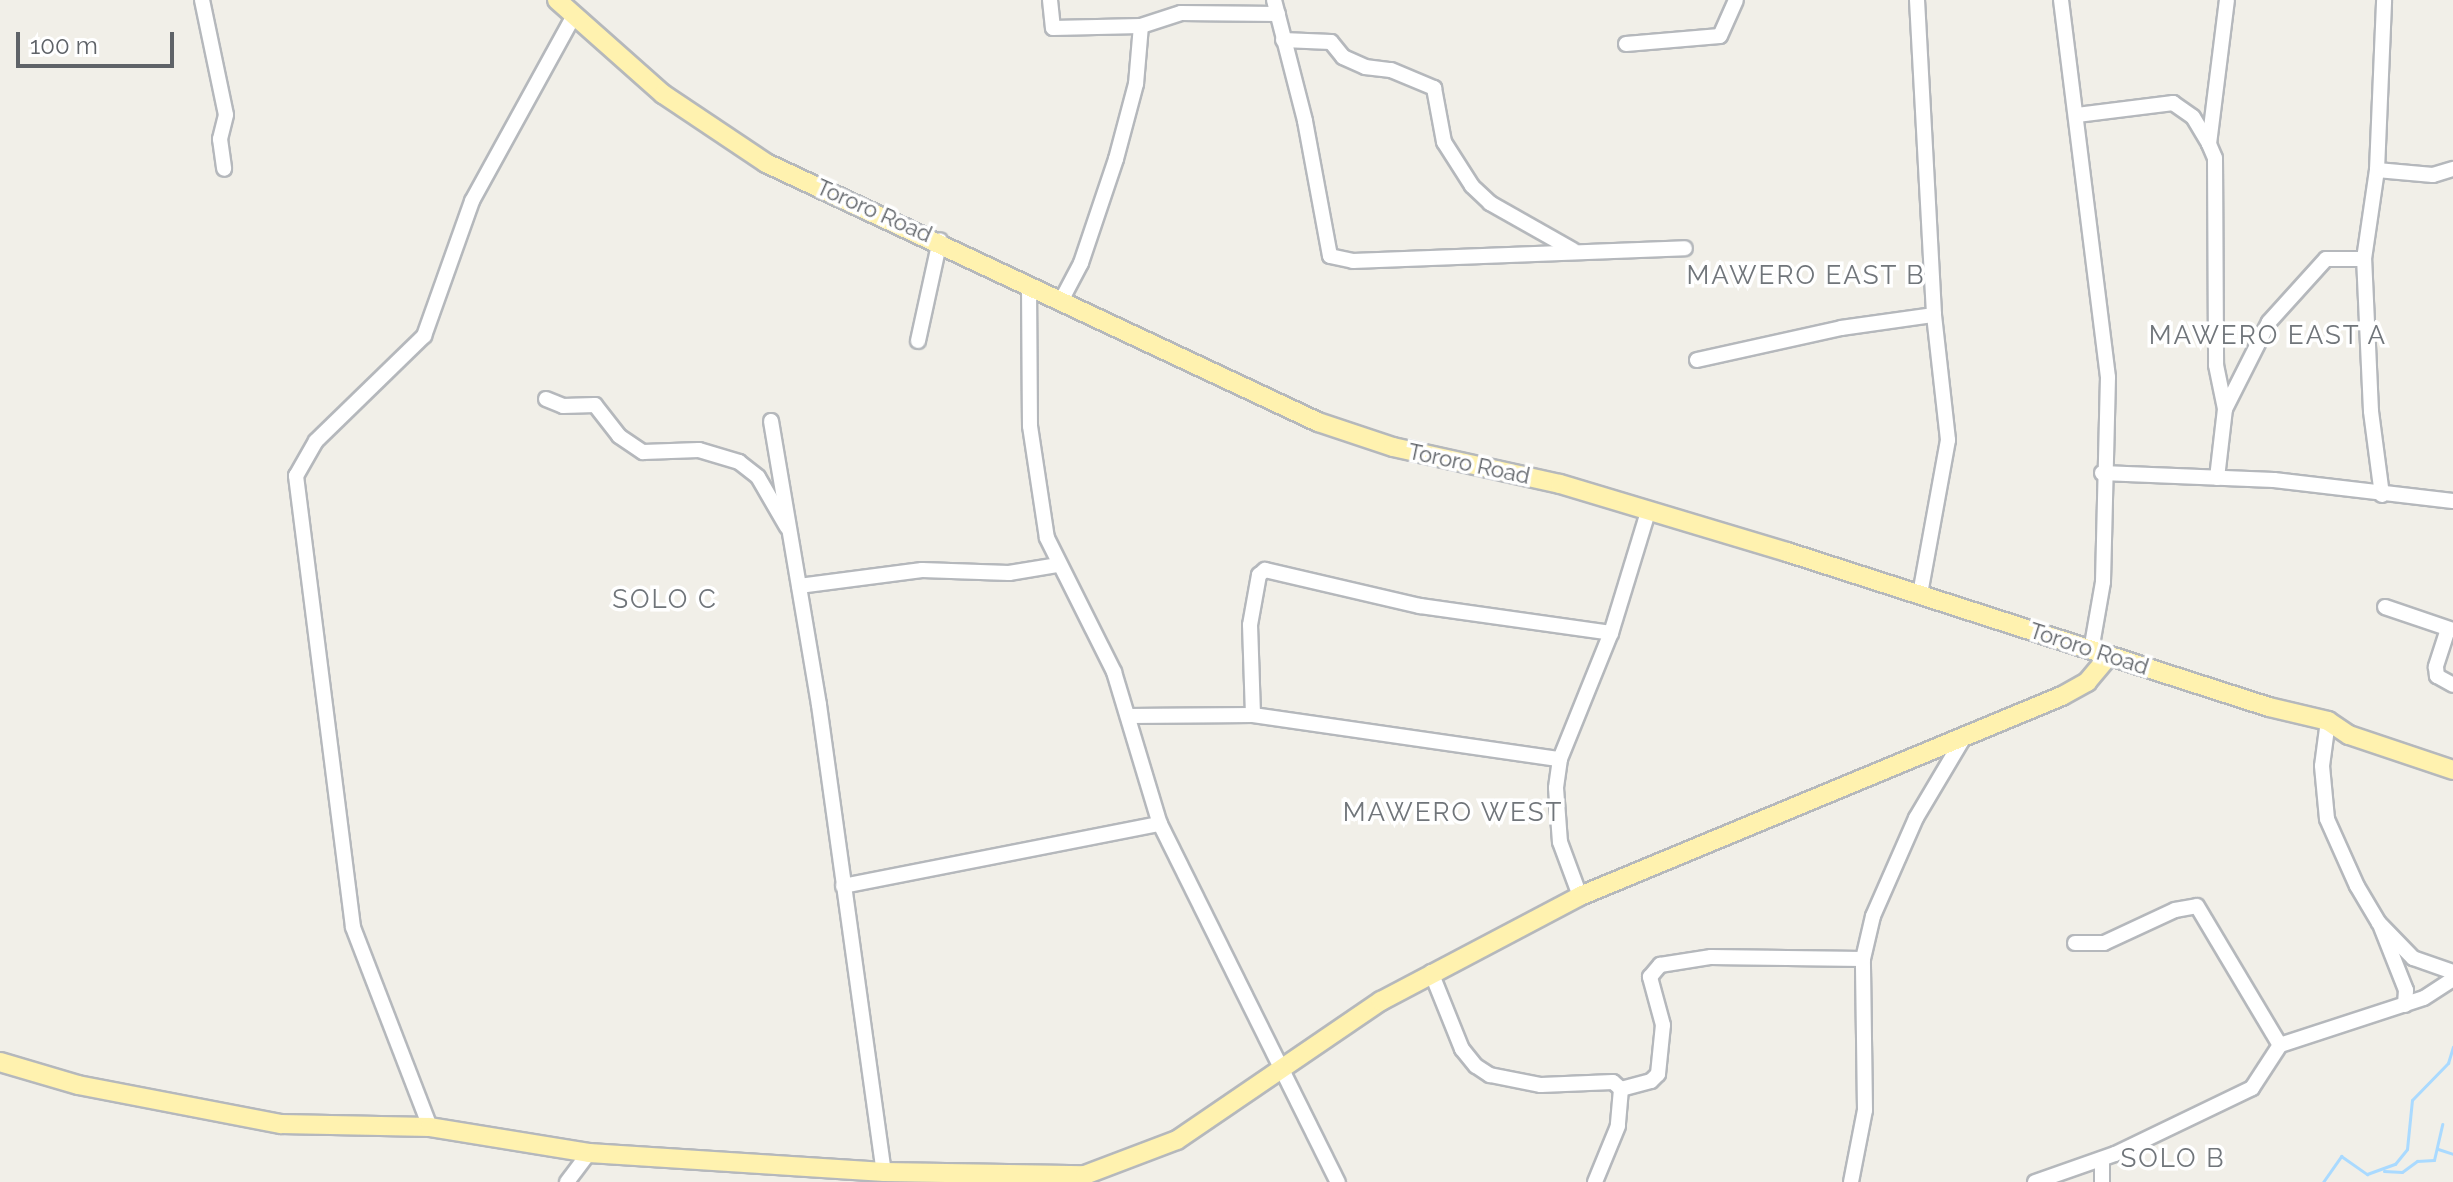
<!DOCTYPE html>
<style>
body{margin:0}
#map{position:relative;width:2453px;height:1182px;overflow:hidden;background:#f1efe8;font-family:Raleway,sans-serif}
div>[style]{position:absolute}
.stream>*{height:3px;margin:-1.5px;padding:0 1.5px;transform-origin:1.5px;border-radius:1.5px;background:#aadaff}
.roads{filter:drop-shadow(2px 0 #b5b8bc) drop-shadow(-2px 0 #b5b8bc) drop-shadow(0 2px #b5b8bc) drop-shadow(0 -2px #b5b8bc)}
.minor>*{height:14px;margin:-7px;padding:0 7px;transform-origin:7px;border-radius:7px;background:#fff}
.major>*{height:18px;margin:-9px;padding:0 9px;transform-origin:9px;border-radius:9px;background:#fff2af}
span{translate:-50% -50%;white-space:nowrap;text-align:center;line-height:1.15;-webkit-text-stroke:7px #fff;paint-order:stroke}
.street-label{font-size:22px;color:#5f6368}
.quarter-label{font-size:26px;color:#70757a;letter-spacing:2px}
.scale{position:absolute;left:16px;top:32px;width:158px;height:36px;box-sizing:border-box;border:4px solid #5f6368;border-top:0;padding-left:10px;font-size:24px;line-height:28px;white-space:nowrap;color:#5f6368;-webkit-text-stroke:6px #fff;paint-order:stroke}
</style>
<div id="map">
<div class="stream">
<i style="left:2438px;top:1149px;width:16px;rotate:18deg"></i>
<i style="left:2384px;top:1171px;width:18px;rotate:3deg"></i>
<i style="left:2402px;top:1172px;width:19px;rotate:-36deg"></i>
<i style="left:2417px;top:1161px;width:17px;rotate:-3deg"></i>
<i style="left:2434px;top:1160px;width:37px;rotate:-77deg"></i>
<i style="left:2323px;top:1182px;width:32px;rotate:-55deg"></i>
<i style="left:2341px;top:1156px;width:32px;rotate:35deg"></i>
<i style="left:2367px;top:1174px;width:30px;rotate:-20deg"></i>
<i style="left:2395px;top:1164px;width:19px;rotate:-51deg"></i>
<i style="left:2407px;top:1149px;width:49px;rotate:-84.2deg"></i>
<i style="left:2412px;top:1100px;width:52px;rotate:-45.8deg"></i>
<i style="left:2448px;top:1063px;width:17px;rotate:-73deg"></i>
</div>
<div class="roads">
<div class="minor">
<i style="left:202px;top:0;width:117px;rotate:78.2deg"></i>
<i style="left:226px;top:115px;width:25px;rotate:104deg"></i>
<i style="left:220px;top:139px;width:30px;rotate:82deg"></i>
<i style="left:1050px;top:0;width:28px;rotate:84deg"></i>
<i style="left:1053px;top:28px;width:88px;rotate:-1.3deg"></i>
<i style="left:1274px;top:0;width:125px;rotate:75.6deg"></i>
<i style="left:1305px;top:121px;width:137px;rotate:79.5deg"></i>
<i style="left:1330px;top:256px;width:24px;rotate:12deg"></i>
<i style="left:1353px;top:261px;width:332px;rotate:-2.2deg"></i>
<i style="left:1917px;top:0;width:315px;rotate:86.9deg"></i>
<i style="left:1934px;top:315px;width:126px;rotate:83.6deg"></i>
<i style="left:1948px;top:440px;width:157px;rotate:100.3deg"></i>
<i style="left:2061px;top:0;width:380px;rotate:82.9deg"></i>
<i style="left:2108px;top:377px;width:205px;rotate:91.4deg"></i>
<i style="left:2103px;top:582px;width:70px;rotate:99.9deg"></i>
<i style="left:1283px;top:40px;width:48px;rotate:2.4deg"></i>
<i style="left:1331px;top:42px;width:19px;rotate:51deg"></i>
<i style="left:1343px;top:57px;width:24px;rotate:24deg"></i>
<i style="left:1365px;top:67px;width:26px;rotate:7deg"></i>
<i style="left:1391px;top:70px;width:47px;rotate:22.7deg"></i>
<i style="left:1434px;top:88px;width:55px;rotate:79.5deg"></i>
<i style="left:1444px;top:142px;width:52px;rotate:57.5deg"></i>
<i style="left:1472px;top:186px;width:25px;rotate:43deg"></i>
<i style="left:1490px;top:203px;width:95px;rotate:29.5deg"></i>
<i style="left:1626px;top:44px;width:94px;rotate:-4.9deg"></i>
<i style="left:1720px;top:36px;width:39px;rotate:-66deg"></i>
<i style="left:2077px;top:115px;width:97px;rotate:-7.1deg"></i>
<i style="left:2173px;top:103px;width:24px;rotate:35deg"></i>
<i style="left:2193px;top:117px;width:31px;rotate:59deg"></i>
<i style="left:2209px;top:144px;width:15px;rotate:67deg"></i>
<i style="left:2215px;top:158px;width:207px;rotate:89.7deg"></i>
<i style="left:2216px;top:365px;width:45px;rotate:78.4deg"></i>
<i style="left:2209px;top:144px;width:145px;rotate:-82.9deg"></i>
<i style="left:2377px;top:170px;width:56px;rotate:5.1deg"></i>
<i style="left:2433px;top:175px;width:21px;rotate:-17deg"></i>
<i style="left:1029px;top:285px;width:141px;rotate:89.6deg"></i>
<i style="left:1030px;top:426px;width:113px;rotate:81.4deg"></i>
<i style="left:1047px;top:538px;width:150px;rotate:63.4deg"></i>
<i style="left:1114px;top:672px;width:159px;rotate:73.2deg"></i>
<i style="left:1160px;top:824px;width:400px;rotate:63.6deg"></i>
<i style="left:1061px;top:301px;width:43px;rotate:-62.2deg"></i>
<i style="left:1081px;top:263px;width:110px;rotate:-71.4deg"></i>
<i style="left:1116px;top:159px;width:78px;rotate:-75.1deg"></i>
<i style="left:1136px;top:84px;width:58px;rotate:-85.1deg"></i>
<i style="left:1141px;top:26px;width:42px;rotate:-18deg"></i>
<i style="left:1181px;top:13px;width:97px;rotate:0.6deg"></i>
<i style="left:918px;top:341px;width:103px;rotate:-77.7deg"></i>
<i style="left:1697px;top:360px;width:148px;rotate:-12.5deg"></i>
<i style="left:1841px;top:328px;width:94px;rotate:-8deg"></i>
<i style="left:546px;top:399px;width:18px;rotate:22deg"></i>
<i style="left:563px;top:406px;width:32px;rotate:-2deg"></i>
<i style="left:595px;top:405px;width:39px;rotate:52deg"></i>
<i style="left:619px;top:436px;width:29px;rotate:34deg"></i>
<i style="left:643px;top:452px;width:56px;rotate:-2deg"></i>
<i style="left:699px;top:450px;width:42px;rotate:16.7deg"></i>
<i style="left:739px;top:462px;width:24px;rotate:38deg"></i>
<i style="left:758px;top:477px;width:58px;rotate:59.9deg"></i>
<i style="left:771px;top:421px;width:288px;rotate:80.4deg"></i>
<i style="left:819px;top:705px;width:472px;rotate:82.1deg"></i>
<i style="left:2102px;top:473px;width:172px;rotate:2.3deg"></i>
<i style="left:2274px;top:480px;width:180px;rotate:6.7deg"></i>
<i style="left:2217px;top:478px;width:69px;rotate:-83.4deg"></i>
<i style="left:2225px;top:409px;width:97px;rotate:-63.2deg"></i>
<i style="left:2269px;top:322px;width:85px;rotate:-47.9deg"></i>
<i style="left:2326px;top:259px;width:38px"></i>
<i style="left:2382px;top:495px;width:85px;rotate:-97.5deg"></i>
<i style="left:2371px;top:411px;width:152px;rotate:-92.6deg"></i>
<i style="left:2364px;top:259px;width:90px;rotate:-81.7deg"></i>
<i style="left:2377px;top:170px;width:170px;rotate:-87.6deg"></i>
<i style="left:799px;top:586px;width:124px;rotate:-7.4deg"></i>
<i style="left:922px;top:570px;width:87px;rotate:2deg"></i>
<i style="left:1009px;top:573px;width:50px;rotate:-9.3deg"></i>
<i style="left:2385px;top:607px;width:72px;rotate:18.7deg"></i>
<i style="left:2448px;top:629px;width:40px;rotate:108deg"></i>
<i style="left:2436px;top:667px;width:9px;rotate:84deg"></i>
<i style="left:2437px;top:676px;width:18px;rotate:29deg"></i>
<i style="left:1253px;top:715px;width:90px;rotate:-91.9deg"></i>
<i style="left:1250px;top:625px;width:51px;rotate:-79.8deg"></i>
<i style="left:1259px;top:575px;width:8px;rotate:-40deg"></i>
<i style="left:1265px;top:570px;width:159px;rotate:13.1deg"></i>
<i style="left:1420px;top:606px;width:193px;rotate:8deg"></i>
<i style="left:1129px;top:716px;width:124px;rotate:-0.5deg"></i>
<i style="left:1253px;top:715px;width:310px;rotate:8.2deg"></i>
<i style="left:1560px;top:759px;width:136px;rotate:-68deg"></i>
<i style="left:1611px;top:633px;width:127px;rotate:-73deg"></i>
<i style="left:2328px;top:721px;width:45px;rotate:97.6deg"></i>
<i style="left:2322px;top:766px;width:53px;rotate:84.6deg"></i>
<i style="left:2327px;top:819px;width:73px;rotate:65.9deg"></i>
<i style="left:2357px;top:886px;width:43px;rotate:59.3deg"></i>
<i style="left:2379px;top:923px;width:49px;rotate:45.8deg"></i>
<i style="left:2413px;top:958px;width:42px;rotate:19.3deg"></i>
<i style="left:1560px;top:759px;width:29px;rotate:98deg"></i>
<i style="left:1556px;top:788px;width:54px;rotate:85.8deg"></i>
<i style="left:1560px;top:842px;width:58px;rotate:69.7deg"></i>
<i style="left:843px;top:886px;width:323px;rotate:-11.1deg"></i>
<i style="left:2381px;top:927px;width:68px;rotate:68.4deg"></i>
<i style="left:2406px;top:990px;width:15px;rotate:94deg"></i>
<i style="left:2075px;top:943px;width:29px"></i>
<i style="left:2104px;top:943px;width:78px;rotate:-24.9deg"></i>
<i style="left:2175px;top:910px;width:22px;rotate:-10deg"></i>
<i style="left:2197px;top:906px;width:162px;rotate:59.2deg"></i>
<i style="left:2280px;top:1045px;width:151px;rotate:-18.1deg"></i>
<i style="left:2424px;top:998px;width:35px;rotate:-33deg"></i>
<i style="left:1431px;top:972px;width:83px;rotate:68.1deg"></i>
<i style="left:1462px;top:1049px;width:22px;rotate:51deg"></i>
<i style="left:1476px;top:1066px;width:17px;rotate:33deg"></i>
<i style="left:1490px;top:1075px;width:52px;rotate:11.1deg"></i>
<i style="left:1541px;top:1085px;width:72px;rotate:-2.4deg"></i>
<i style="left:1613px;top:1082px;width:11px;rotate:41deg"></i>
<i style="left:1621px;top:1089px;width:37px;rotate:95deg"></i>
<i style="left:1618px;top:1126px;width:61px;rotate:112.3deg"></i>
<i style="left:1621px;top:1089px;width:31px;rotate:-15deg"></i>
<i style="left:1651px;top:1081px;width:10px;rotate:-45deg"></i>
<i style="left:1658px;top:1074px;width:49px;rotate:-84.2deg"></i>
<i style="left:1663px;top:1025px;width:50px;rotate:-105.2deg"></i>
<i style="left:1650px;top:977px;width:16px;rotate:-50deg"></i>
<i style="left:1660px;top:965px;width:52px;rotate:-8.9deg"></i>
<i style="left:1711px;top:957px;width:152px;rotate:0.8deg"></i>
<i style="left:430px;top:1127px;width:214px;rotate:-111.1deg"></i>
<i style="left:353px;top:927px;width:455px;rotate:-97.2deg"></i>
<i style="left:296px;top:476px;width:40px;rotate:-60.3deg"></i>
<i style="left:316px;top:441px;width:151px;rotate:-44.2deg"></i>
<i style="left:424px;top:336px;width:143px;rotate:-70.4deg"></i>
<i style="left:472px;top:201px;width:213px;rotate:-61.2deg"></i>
<i style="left:2102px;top:1159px;width:23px;rotate:90deg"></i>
<i style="left:567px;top:1182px;width:36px;rotate:-53deg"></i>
<i style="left:1851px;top:1182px;width:73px;rotate:-79deg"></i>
<i style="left:1865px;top:1110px;width:151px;rotate:-90.8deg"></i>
<i style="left:1863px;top:959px;width:44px;rotate:-76.9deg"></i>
<i style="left:1873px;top:916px;width:107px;rotate:-66.3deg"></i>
<i style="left:1916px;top:818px;width:92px;rotate:-59.3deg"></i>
<i style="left:2035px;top:1182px;width:85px;rotate:-19.3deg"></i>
<i style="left:2115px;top:1154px;width:152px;rotate:-25.7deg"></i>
<i style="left:2252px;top:1088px;width:51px;rotate:-56.9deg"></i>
</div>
<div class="major">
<i style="left:557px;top:0;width:142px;rotate:41.6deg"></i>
<i style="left:663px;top:94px;width:124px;rotate:33.8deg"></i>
<i style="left:766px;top:163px;width:610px;rotate:25.14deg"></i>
<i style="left:1318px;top:422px;width:79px;rotate:18.4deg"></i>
<i style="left:1393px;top:447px;width:171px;rotate:12.5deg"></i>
<i style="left:1560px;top:484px;width:237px;rotate:16.7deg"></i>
<i style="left:1787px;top:552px;width:506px;rotate:17.83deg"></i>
<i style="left:2269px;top:707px;width:61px;rotate:13.3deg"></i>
<i style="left:2328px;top:721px;width:25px;rotate:34deg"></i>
<i style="left:2349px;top:735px;width:110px;rotate:18.6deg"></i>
<i style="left:0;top:1062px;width:81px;rotate:16.4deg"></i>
<i style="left:78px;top:1085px;width:207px;rotate:10.9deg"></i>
<i style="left:281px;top:1124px;width:149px;rotate:1.2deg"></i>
<i style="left:430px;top:1127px;width:161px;rotate:9.3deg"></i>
<i style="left:589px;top:1153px;width:296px;rotate:3.7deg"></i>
<i style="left:884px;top:1172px;width:201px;rotate:0.9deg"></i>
<i style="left:1085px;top:1175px;width:98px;rotate:-20.8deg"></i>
<i style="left:1177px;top:1140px;width:247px;rotate:-34.3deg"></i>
<i style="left:1381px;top:1001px;width:225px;rotate:-27.8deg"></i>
<i style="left:1580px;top:896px;width:522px;rotate:-22.54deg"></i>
<i style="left:2062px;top:696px;width:29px;rotate:-29deg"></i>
<i style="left:2087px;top:682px;width:34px;rotate:-50deg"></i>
</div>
</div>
<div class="street-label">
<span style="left:874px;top:211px;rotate:24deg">Tororo Road</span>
<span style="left:1469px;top:464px;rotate:12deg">Tororo Road</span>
<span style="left:2089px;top:649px;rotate:18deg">Tororo Road</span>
</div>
<div class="quarter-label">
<span style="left:1806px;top:276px">MAWERO EAST B</span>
<span style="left:2268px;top:336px">MAWERO EAST A</span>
<span style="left:665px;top:600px">SOLO C</span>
<span style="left:1453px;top:813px">MAWERO WEST</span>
<span style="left:2173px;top:1159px">SOLO B</span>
</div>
<div class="scale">100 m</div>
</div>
